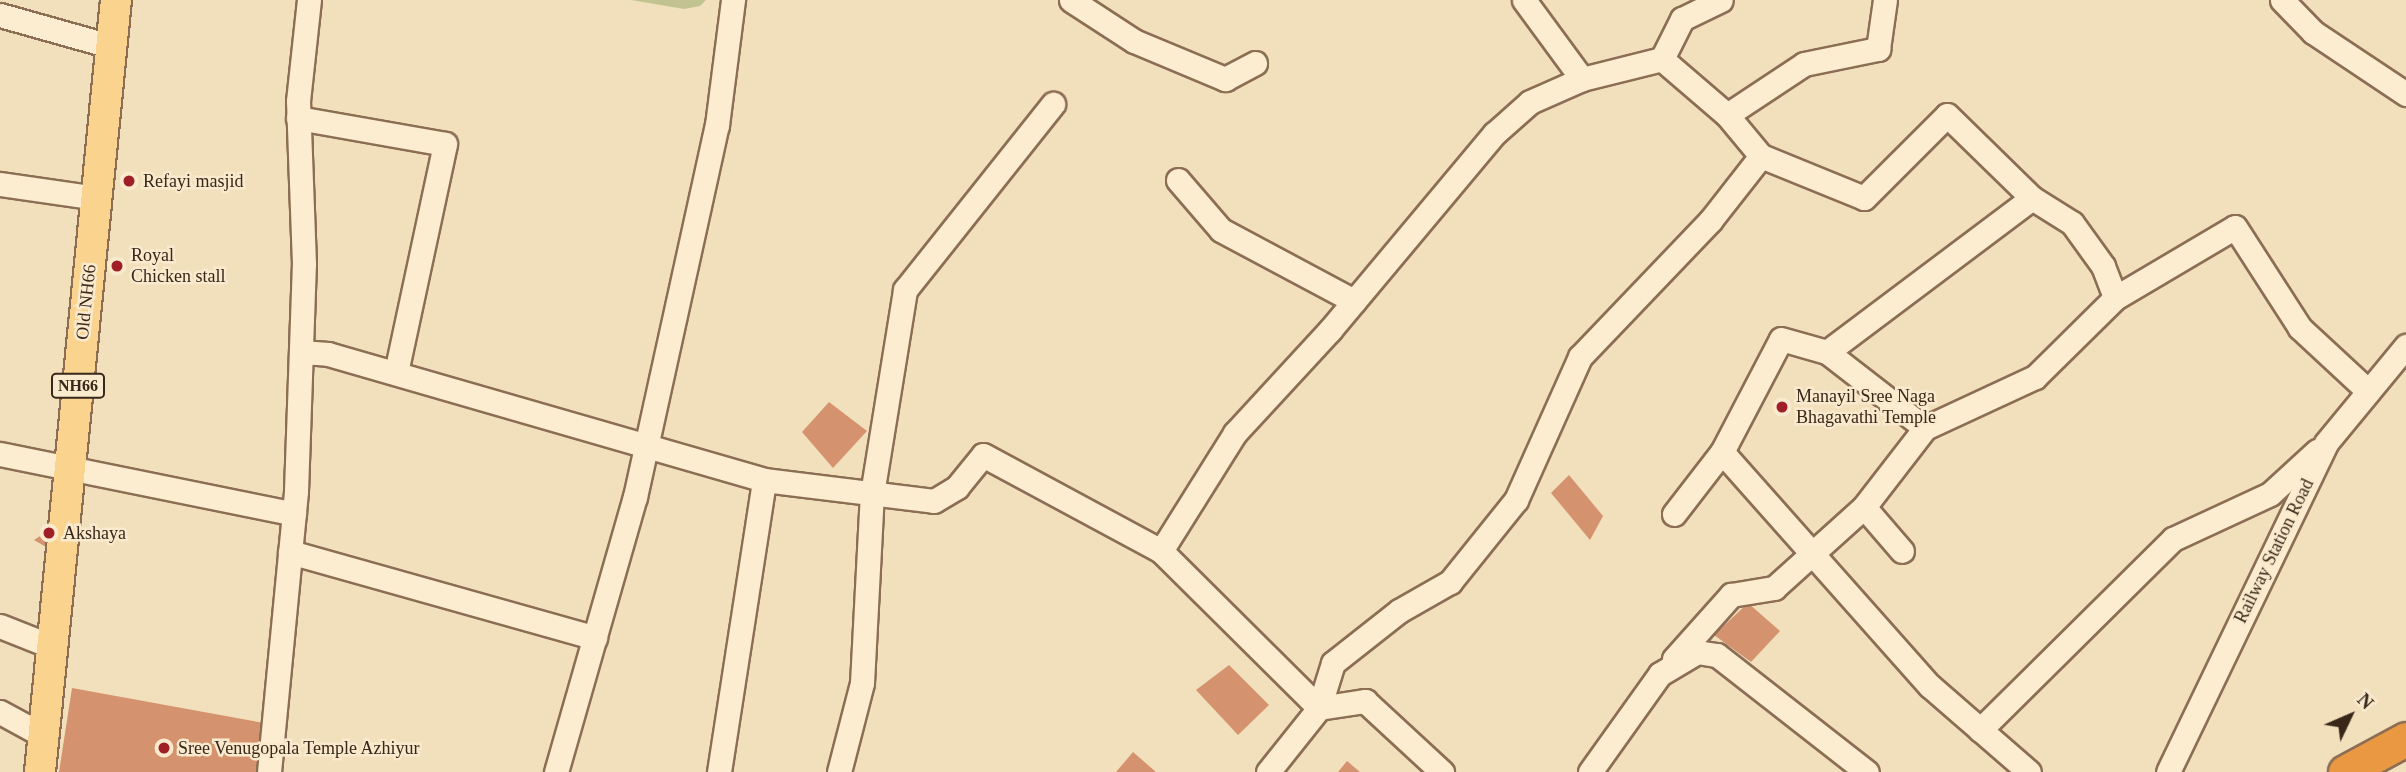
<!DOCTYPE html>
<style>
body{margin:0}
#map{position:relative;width:2406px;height:772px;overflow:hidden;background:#f2dfbc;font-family:"Times New Roman",serif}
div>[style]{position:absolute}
.cemetery>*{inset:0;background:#c1c490}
.building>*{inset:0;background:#d4936e}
.roads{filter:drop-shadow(2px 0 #8b6e54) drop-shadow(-2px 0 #8b6e54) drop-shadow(0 2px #8b6e54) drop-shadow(0 -2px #8b6e54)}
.minor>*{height:23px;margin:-11.5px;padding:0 11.5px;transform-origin:11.5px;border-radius:11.5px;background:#fcedd0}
.major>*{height:30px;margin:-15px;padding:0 15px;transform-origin:15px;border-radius:15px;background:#fad38f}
.highway>*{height:33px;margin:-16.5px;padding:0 16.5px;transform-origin:16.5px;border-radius:16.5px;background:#eb9843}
.dots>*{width:19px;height:19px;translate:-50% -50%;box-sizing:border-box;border:4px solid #f9eacd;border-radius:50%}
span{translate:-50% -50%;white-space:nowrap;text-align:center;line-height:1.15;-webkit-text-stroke:5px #f9eacd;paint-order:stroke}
.shield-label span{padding:2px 5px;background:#f9eacd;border:2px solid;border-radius:5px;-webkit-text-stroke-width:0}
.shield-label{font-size:16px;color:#39271a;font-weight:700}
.poi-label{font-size:18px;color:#39271a}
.left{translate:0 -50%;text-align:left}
.street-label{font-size:18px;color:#39271a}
.north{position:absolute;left:2315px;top:681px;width:70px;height:70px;-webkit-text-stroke:5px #f9eacd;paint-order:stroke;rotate:46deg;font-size:19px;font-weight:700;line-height:28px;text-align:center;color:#39271a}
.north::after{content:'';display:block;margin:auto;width:24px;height:32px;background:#39271a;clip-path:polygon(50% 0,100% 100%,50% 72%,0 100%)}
</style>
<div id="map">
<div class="cemetery">
<i style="clip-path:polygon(631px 0,706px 0,700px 6px,684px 9px)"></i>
</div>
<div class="building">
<i style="clip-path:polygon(829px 402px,867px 431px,833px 468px,802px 432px)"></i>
<i style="clip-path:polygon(1569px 475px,1603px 516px,1590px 540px,1551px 493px)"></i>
<i style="clip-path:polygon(54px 527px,53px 551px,34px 540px)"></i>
<i style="clip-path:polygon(1748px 603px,1780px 631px,1751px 662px,1714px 635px)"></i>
<i style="clip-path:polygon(1229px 665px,1269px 705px,1238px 735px,1196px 690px)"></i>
<i style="clip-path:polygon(72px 688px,269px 724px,262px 772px,59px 772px)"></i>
<i style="clip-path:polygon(1133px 752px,1156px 772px,1116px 772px)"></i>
<i style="clip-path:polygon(1347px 761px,1360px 772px,1338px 772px)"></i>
</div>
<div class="roads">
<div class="minor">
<i style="left:1071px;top:0;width:75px;rotate:33.1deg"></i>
<i style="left:1134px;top:41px;width:99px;rotate:22.7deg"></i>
<i style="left:1225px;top:79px;width:34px;rotate:-28deg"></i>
<i style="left:2282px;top:0;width:45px;rotate:45.9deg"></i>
<i style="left:2313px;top:32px;width:112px;rotate:33.7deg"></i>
<i style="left:0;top:15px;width:118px;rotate:15.7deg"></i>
<i style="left:1662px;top:59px;width:45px;rotate:-63.4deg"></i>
<i style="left:1682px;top:19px;width:43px;rotate:-26deg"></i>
<i style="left:1727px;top:115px;width:92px;rotate:-33.5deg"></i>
<i style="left:1804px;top:64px;width:76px;rotate:-11.5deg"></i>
<i style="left:1878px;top:49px;width:49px;rotate:-81.9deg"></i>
<i style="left:298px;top:118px;width:149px;rotate:10deg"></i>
<i style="left:445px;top:144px;width:234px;rotate:102.1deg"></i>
<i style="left:1761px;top:156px;width:111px;rotate:22.2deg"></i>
<i style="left:1864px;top:198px;width:117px;rotate:-45deg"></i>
<i style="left:1947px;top:115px;width:119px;rotate:44.3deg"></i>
<i style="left:2032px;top:198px;width:47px;rotate:32deg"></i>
<i style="left:2072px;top:223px;width:53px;rotate:54.2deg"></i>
<i style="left:2103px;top:266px;width:34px;rotate:69deg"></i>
<i style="left:1178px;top:180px;width:66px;rotate:49.3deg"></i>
<i style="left:1221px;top:230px;width:151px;rotate:28.1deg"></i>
<i style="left:0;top:184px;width:98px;rotate:8.2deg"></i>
<i style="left:301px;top:352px;width:27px;rotate:4deg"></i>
<i style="left:328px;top:354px;width:454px;rotate:16.1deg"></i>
<i style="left:764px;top:480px;width:171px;rotate:7deg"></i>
<i style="left:934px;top:501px;width:27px;rotate:-31deg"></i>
<i style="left:957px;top:487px;width:41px;rotate:-50.9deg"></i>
<i style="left:983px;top:455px;width:202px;rotate:28.3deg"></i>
<i style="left:1161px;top:551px;width:223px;rotate:44.8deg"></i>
<i style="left:1319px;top:708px;width:47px;rotate:-72.7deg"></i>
<i style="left:1333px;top:663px;width:84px;rotate:-38.2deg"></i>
<i style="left:1399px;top:611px;width:59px;rotate:-29.6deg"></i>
<i style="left:1450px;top:582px;width:105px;rotate:-51.2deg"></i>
<i style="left:1516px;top:500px;width:157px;rotate:-65.9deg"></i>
<i style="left:1580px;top:357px;width:188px;rotate:-46.3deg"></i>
<i style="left:1710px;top:221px;width:83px;rotate:-51.9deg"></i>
<i style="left:1761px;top:156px;width:53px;rotate:-129.7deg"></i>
<i style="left:1727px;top:115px;width:86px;rotate:-139.3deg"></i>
<i style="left:1662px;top:59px;width:82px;rotate:166deg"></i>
<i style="left:1582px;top:79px;width:98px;rotate:-126.3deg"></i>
<i style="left:1827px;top:352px;width:256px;rotate:-36.9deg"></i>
<i style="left:1925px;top:428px;width:121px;rotate:-24.9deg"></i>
<i style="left:2035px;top:377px;width:112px;rotate:-44.6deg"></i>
<i style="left:2115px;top:298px;width:139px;rotate:-30.6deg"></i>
<i style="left:2235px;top:227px;width:120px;rotate:57.2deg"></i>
<i style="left:2300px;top:328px;width:93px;rotate:42.8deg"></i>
<i style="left:1722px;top:452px;width:313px;rotate:48.4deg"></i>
<i style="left:1930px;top:686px;width:131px;rotate:41deg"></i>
<i style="left:0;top:454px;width:300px;rotate:11.5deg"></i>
<i style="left:1674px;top:514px;width:78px;rotate:-52.3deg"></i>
<i style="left:1722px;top:452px;width:127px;rotate:-62.4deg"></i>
<i style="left:1781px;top:339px;width:48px;rotate:15.8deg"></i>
<i style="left:1827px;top:352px;width:124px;rotate:37.8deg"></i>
<i style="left:1925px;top:428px;width:100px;rotate:127.7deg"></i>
<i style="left:1161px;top:551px;width:139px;rotate:-57.9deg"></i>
<i style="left:1235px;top:433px;width:140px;rotate:-47.3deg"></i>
<i style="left:1330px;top:330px;width:256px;rotate:-50.1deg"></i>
<i style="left:1494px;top:134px;width:48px;rotate:-41.6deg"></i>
<i style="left:1530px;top:102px;width:57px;rotate:-23.9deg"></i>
<i style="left:290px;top:552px;width:317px;rotate:15.7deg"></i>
<i style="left:0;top:626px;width:57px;rotate:21.6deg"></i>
<i style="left:1674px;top:659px;width:86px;rotate:-48.3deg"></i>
<i style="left:1731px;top:595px;width:44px;rotate:-9.2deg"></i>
<i style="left:1774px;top:588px;width:121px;rotate:-42deg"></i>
<i style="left:1864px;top:507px;width:58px;rotate:49.2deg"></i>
<i style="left:0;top:712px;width:50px;rotate:28.6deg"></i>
<i style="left:1980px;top:730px;width:272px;rotate:-44.7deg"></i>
<i style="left:2173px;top:539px;width:107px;rotate:-24.9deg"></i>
<i style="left:2270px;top:494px;width:64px;rotate:-42.5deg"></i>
<i style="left:269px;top:772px;width:282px;rotate:-84.5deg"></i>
<i style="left:296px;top:491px;width:227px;rotate:-88deg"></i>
<i style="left:304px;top:264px;width:163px;rotate:-92.1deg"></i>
<i style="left:298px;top:101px;width:102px;rotate:-83.8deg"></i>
<i style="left:556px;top:772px;width:286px;rotate:-74deg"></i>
<i style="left:635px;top:497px;width:381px;rotate:-77.6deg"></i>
<i style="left:717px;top:125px;width:126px;rotate:-82.7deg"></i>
<i style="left:719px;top:772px;width:295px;rotate:-81.2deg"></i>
<i style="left:839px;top:772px;width:92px;rotate:-75.5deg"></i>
<i style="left:862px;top:683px;width:189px;rotate:-87deg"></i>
<i style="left:872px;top:494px;width:207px;rotate:-80.8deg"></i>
<i style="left:905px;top:290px;width:238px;rotate:-51.5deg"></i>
<i style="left:1268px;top:772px;width:82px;rotate:-51.4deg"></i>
<i style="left:1319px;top:708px;width:47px;rotate:-8.7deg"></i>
<i style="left:1365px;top:701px;width:105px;rotate:42.7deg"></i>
<i style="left:1590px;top:772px;width:120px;rotate:-54.5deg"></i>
<i style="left:1660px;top:674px;width:43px;rotate:-30.7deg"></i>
<i style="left:1697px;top:652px;width:20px;rotate:9deg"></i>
<i style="left:1717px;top:655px;width:190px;rotate:38deg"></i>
<i style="left:2168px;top:772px;width:365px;rotate:-64.3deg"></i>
<i style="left:2326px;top:443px;width:126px;rotate:-50.5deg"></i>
</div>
<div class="major">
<i style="left:40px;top:772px;width:776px;rotate:-84.38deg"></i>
</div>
<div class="highway">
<i style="left:2345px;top:772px;width:69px;rotate:-28.4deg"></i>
</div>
</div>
<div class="dots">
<i style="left:129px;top:181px;background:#a01e26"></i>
<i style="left:117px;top:266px;background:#a01e26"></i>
<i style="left:1782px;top:407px;background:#a01e26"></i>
<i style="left:49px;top:533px;background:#a01e26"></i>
<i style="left:164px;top:748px;background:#a01e26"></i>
</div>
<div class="shield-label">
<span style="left:78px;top:386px">NH66</span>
</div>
<div class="poi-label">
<span class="left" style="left:143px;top:181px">Refayi masjid</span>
<span class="left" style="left:131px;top:266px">Royal<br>Chicken stall</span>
<span class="left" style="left:1796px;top:407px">Manayil Sree Naga<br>Bhagavathi Temple</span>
<span class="left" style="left:63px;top:533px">Akshaya</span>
<span class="left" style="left:178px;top:748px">Sree Venugopala Temple Azhiyur</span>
</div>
<div class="street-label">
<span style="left:86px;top:302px;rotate:-84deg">Old NH66</span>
<span style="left:2274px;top:551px;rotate:-64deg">Railway Station Road</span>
</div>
<div class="north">N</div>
</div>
